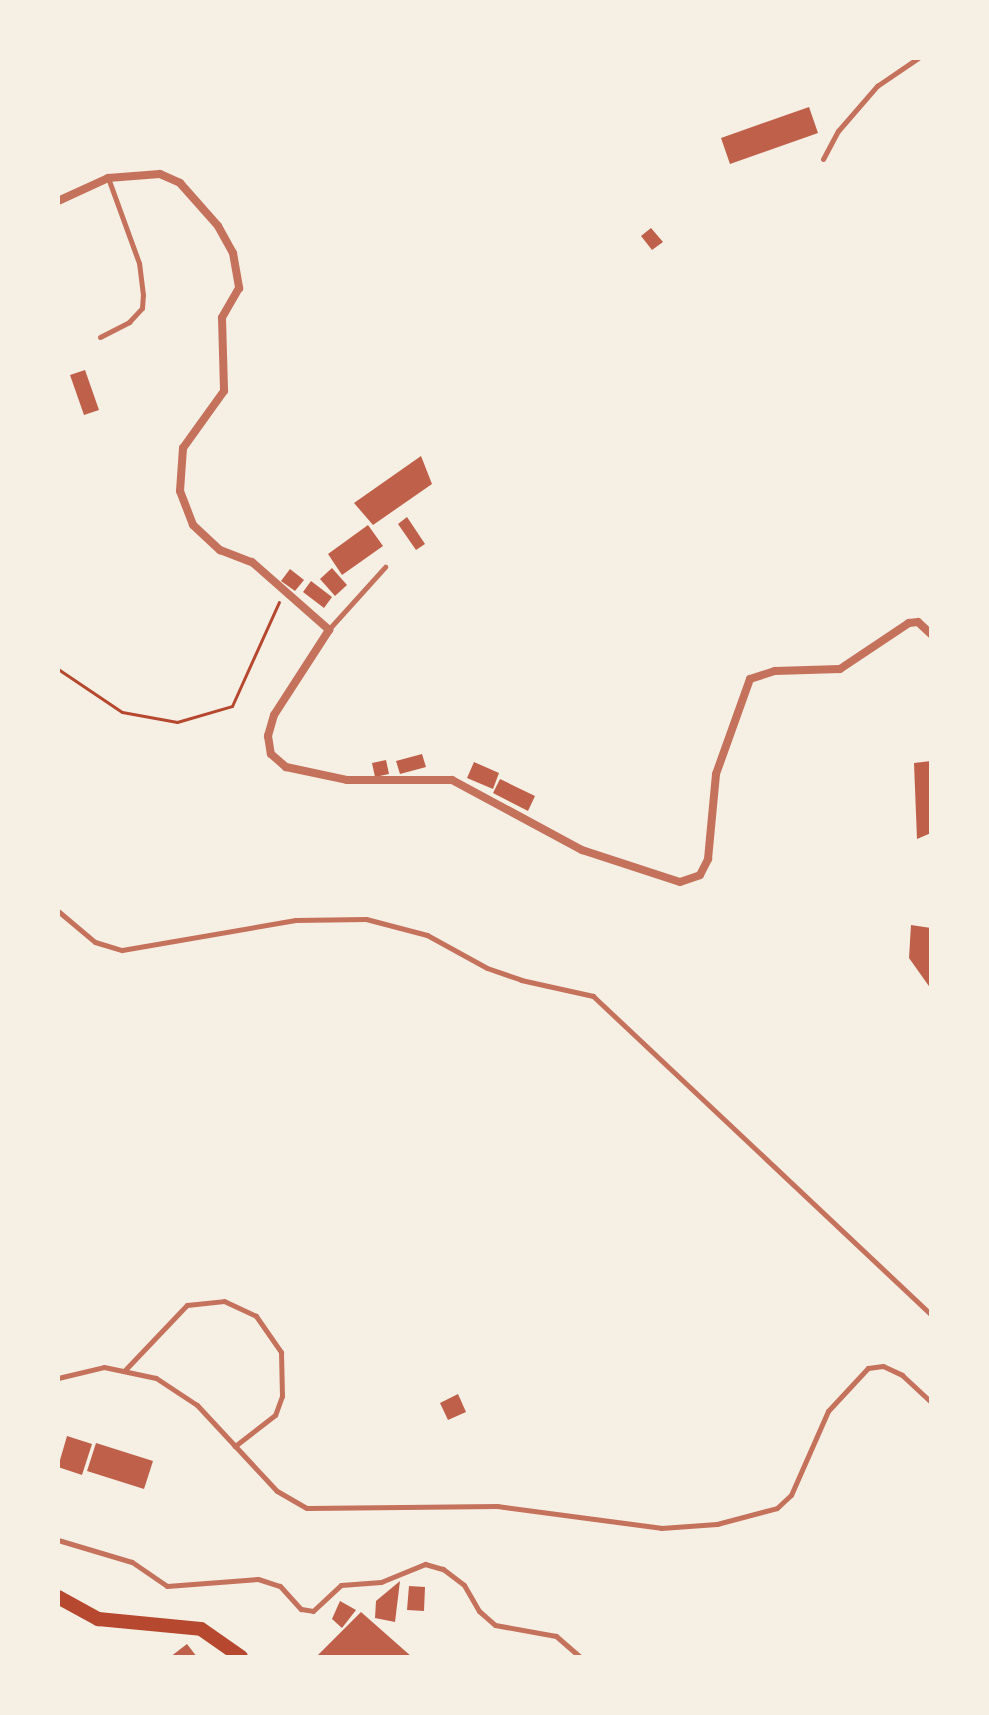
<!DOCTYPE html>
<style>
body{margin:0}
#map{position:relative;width:989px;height:1715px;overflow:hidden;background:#f6efe4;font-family:Inter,sans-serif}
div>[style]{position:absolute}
.building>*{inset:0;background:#bf614a}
.path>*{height:3px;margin:-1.5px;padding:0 1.5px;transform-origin:1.5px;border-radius:1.5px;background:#b5482f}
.service>*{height:5px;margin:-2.5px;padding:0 2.5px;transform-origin:2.5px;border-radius:2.5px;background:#c5725c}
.minor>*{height:8px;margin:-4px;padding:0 4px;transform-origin:4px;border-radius:4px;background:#c5725c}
.secondary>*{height:14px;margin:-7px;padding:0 7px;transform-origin:7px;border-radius:7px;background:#b5482f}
span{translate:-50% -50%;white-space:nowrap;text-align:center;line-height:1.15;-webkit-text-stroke:7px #f6efe4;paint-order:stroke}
.frame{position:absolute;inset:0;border:60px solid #f6efe4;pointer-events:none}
</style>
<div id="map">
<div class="building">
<i style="clip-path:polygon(809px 107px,818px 133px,730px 164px,721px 138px)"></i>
<i style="clip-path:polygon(651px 228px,663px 242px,652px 250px,641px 236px)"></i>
<i style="clip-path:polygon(85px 370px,99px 410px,84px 415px,70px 375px)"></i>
<i style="clip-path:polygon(421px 456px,432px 484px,373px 525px,354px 503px)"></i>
<i style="clip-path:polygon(407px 517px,425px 544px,416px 550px,398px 524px)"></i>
<i style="clip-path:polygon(368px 525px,383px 546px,342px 575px,328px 554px)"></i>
<i style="clip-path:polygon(332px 568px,347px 585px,335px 596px,320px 579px)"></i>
<i style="clip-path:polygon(290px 569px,304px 580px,295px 591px,281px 581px)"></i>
<i style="clip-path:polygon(311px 581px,332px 597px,324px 608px,303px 592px)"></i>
<i style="clip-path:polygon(422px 754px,426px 767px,400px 774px,396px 761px)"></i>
<i style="clip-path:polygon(386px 760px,389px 774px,375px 777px,372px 763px)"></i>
<i style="clip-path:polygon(931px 761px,931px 833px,917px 839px,914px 763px)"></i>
<i style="clip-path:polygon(474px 762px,499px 773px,493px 789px,467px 778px)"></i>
<i style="clip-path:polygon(500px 779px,535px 796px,528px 811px,493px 793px)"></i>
<i style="clip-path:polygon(911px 925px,931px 928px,931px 989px,909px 958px)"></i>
<i style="clip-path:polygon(458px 1394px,466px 1412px,448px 1420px,440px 1403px)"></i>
<i style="clip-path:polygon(67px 1436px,92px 1444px,82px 1475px,58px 1467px)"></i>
<i style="clip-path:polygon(96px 1443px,153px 1461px,144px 1489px,87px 1471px)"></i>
<i style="clip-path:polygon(400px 1581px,395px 1622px,375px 1618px,376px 1601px)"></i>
<i style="clip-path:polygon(409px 1586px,425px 1587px,424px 1611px,407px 1610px)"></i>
<i style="clip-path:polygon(340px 1601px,356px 1610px,342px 1628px,332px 1619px)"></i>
<i style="clip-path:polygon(361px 1612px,412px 1657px,316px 1657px)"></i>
<i style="clip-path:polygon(187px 1644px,197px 1657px,170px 1657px)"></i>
</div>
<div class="path">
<i style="left:58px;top:669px;width:77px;rotate:33.9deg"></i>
<i style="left:122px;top:712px;width:56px;rotate:10.3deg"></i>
<i style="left:177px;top:722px;width:57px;rotate:-16.2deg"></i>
<i style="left:232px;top:706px;width:114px;rotate:-65.7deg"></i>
</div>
<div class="service">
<i style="left:823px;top:159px;width:32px;rotate:-62deg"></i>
<i style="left:838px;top:131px;width:60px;rotate:-49.1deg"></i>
<i style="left:877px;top:86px;width:50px;rotate:-34.3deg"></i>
<i style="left:100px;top:337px;width:33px;rotate:-27deg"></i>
<i style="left:129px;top:322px;width:19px;rotate:-47deg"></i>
<i style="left:142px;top:308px;width:13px;rotate:-86deg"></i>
<i style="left:143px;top:295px;width:32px;rotate:-97deg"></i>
<i style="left:139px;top:263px;width:90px;rotate:-110deg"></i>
<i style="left:329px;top:629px;width:84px;rotate:-47.9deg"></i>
<i style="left:58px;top:911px;width:48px;rotate:40deg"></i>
<i style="left:95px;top:942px;width:28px;rotate:17deg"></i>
<i style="left:122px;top:950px;width:176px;rotate:-9.8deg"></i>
<i style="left:295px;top:920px;width:71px;rotate:-0.8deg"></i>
<i style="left:366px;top:919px;width:63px;rotate:14.7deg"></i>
<i style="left:427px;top:935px;width:68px;rotate:28.8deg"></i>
<i style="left:487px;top:968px;width:36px;rotate:19deg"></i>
<i style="left:521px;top:980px;width:74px;rotate:12.5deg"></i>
<i style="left:593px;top:996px;width:464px;rotate:43.3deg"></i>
<i style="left:125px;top:1370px;width:90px;rotate:-46.4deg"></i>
<i style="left:187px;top:1305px;width:37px;rotate:-6deg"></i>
<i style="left:224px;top:1301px;width:35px;rotate:25deg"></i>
<i style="left:256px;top:1316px;width:44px;rotate:55.2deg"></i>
<i style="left:281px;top:1352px;width:44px;rotate:88.7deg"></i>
<i style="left:282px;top:1396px;width:20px;rotate:110deg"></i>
<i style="left:275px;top:1415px;width:51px;rotate:142.2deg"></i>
<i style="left:58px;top:1378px;width:47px;rotate:-13.4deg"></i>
<i style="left:104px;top:1367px;width:53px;rotate:11.9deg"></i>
<i style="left:156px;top:1378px;width:49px;rotate:33.4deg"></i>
<i style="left:197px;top:1405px;width:117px;rotate:47.1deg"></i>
<i style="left:277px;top:1491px;width:34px;rotate:30deg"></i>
<i style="left:307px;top:1508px;width:190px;rotate:-0.6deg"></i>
<i style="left:497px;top:1506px;width:165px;rotate:7.6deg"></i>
<i style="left:661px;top:1528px;width:56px;rotate:-4.1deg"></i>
<i style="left:717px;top:1524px;width:62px;rotate:-14.9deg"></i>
<i style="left:777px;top:1508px;width:19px;rotate:-43deg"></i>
<i style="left:791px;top:1495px;width:92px;rotate:-66.2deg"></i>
<i style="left:828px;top:1411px;width:59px;rotate:-47.1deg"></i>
<i style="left:868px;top:1368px;width:15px;rotate:-8deg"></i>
<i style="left:883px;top:1366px;width:21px;rotate:25deg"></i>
<i style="left:902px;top:1375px;width:40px;rotate:43deg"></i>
<i style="left:58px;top:1540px;width:77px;rotate:16.6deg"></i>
<i style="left:132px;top:1562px;width:42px;rotate:34.4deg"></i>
<i style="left:167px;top:1586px;width:91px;rotate:-4.4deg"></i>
<i style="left:258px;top:1579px;width:23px;rotate:18deg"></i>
<i style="left:280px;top:1586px;width:31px;rotate:48deg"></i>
<i style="left:301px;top:1609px;width:12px;rotate:9deg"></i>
<i style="left:313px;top:1611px;width:38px;rotate:-43deg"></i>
<i style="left:341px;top:1585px;width:40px;rotate:-4.3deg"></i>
<i style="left:381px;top:1582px;width:48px;rotate:-22.2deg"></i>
<i style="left:425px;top:1564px;width:19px;rotate:16deg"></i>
<i style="left:443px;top:1569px;width:26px;rotate:37deg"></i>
<i style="left:464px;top:1585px;width:30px;rotate:60deg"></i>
<i style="left:479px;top:1611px;width:21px;rotate:41deg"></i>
<i style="left:495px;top:1625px;width:62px;rotate:10.2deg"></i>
<i style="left:556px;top:1636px;width:32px;rotate:41deg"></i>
</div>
<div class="minor">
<i style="left:58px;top:201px;width:55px;rotate:-24.7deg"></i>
<i style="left:108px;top:178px;width:52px;rotate:-4.4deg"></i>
<i style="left:160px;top:174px;width:22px;rotate:24deg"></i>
<i style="left:180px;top:183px;width:57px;rotate:48.5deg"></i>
<i style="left:218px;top:226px;width:31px;rotate:61deg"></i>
<i style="left:233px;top:253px;width:36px;rotate:80deg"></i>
<i style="left:239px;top:288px;width:34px;rotate:120deg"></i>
<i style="left:222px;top:318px;width:73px;rotate:88.4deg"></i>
<i style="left:224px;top:391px;width:70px;rotate:125.7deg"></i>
<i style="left:183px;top:448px;width:43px;rotate:94deg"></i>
<i style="left:180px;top:491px;width:36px;rotate:69deg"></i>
<i style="left:193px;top:525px;width:37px;rotate:43deg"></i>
<i style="left:220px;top:550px;width:34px;rotate:21deg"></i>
<i style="left:252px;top:562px;width:103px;rotate:41.4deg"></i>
<i style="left:329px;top:630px;width:101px;rotate:122.9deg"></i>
<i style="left:274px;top:715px;width:22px;rotate:106deg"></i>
<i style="left:268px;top:736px;width:18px;rotate:81deg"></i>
<i style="left:271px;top:754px;width:20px;rotate:41deg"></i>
<i style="left:286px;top:767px;width:62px;rotate:12deg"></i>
<i style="left:347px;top:780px;width:105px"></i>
<i style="left:452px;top:780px;width:148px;rotate:28.3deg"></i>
<i style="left:582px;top:850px;width:103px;rotate:18.1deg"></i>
<i style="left:680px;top:882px;width:21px;rotate:-19deg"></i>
<i style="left:700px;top:875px;width:18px;rotate:-63deg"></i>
<i style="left:708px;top:859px;width:85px;rotate:-84.6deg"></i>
<i style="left:716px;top:774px;width:101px;rotate:-70.3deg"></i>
<i style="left:750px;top:679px;width:26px;rotate:-18deg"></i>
<i style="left:775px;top:671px;width:65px;rotate:-1.8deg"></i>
<i style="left:840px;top:669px;width:83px;rotate:-33.7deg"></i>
<i style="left:909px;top:623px;width:9px;rotate:-6deg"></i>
<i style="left:918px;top:622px;width:18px;rotate:43deg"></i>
</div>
<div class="secondary">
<i style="left:58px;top:1597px;width:46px;rotate:28.8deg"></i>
<i style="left:98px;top:1619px;width:103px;rotate:5.5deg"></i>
<i style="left:201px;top:1629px;width:49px;rotate:35deg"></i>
</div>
<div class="frame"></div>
</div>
